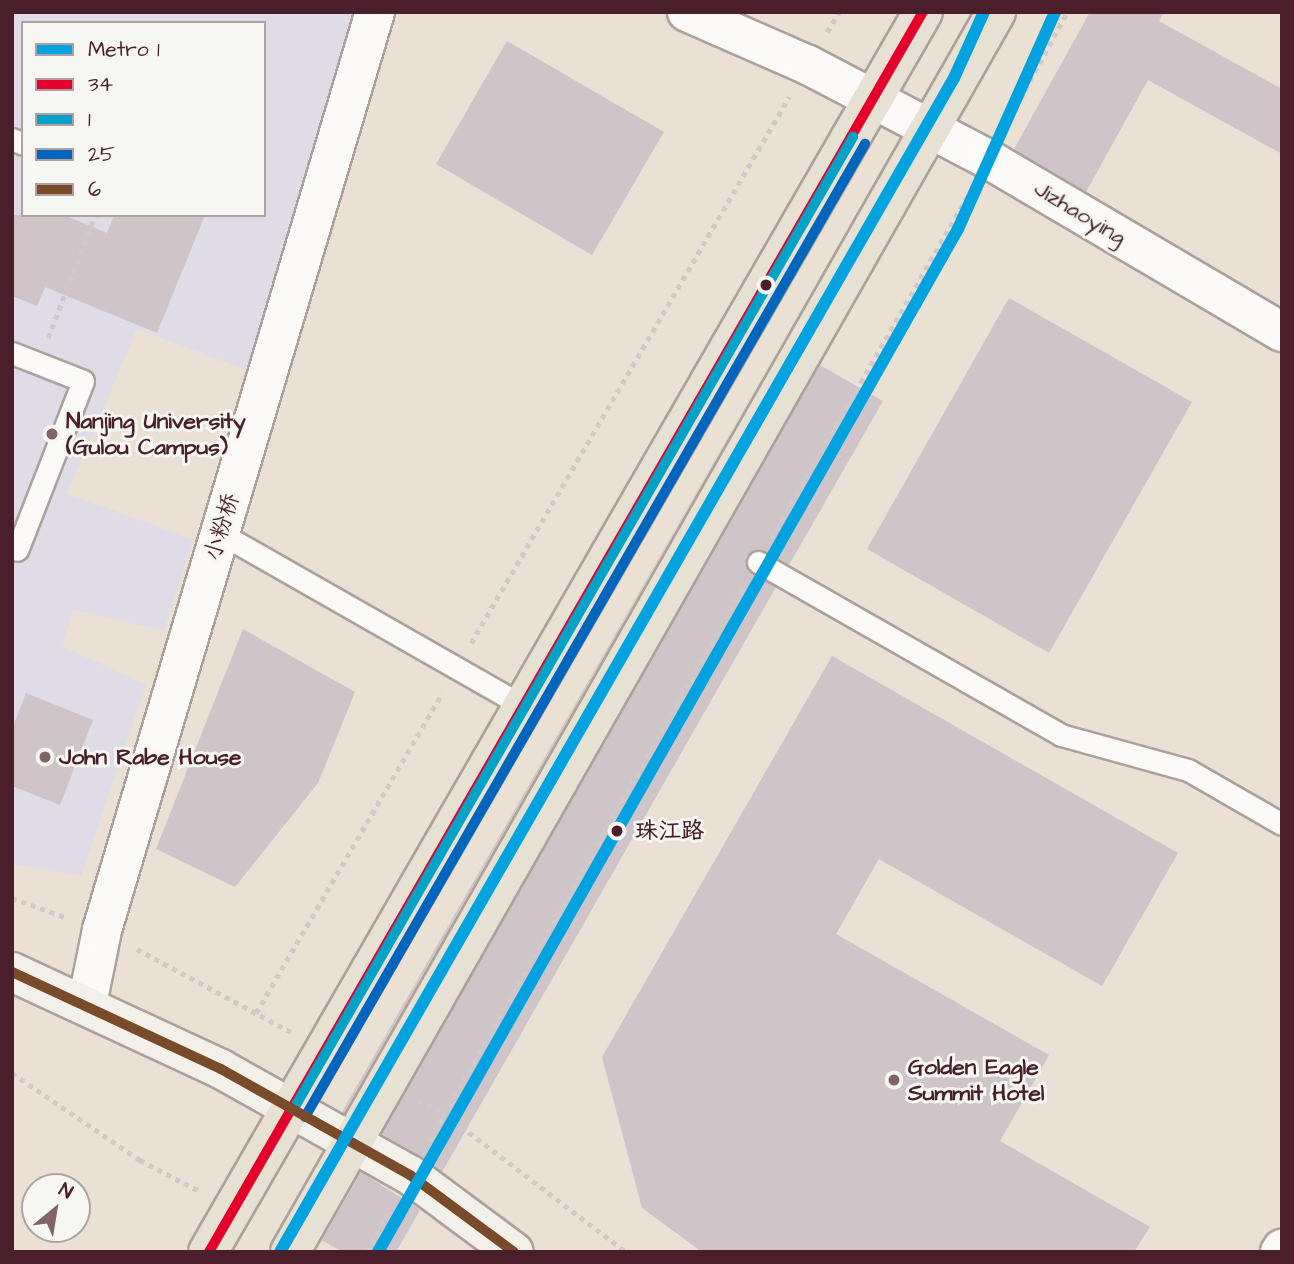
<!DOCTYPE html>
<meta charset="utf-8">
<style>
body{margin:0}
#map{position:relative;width:1294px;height:1264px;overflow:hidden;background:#eae0d4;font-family:"Architects Daughter","LXGW WenKai TC",sans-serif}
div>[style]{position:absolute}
.built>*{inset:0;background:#dfdce8}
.building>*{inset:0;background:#cfc4c8}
.path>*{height:4.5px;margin-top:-2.25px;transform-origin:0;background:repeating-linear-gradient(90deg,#cfcac8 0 5px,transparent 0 10px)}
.roads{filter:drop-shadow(2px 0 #ada19c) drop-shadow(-2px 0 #ada19c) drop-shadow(0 2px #ada19c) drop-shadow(0 -2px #ada19c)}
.service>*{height:21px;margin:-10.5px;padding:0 10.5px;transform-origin:10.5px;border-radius:10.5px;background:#fcfaf9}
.minor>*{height:38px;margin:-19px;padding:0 19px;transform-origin:19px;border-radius:19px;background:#fcfaf9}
.secondary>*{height:38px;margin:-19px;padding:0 19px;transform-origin:19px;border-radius:19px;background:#f3f0ea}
.primary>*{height:38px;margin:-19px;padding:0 19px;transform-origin:19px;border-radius:19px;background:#e7e1d4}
.bus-1>*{height:10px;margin:-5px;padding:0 5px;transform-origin:5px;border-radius:5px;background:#e4002b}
.bus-2>*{height:10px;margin:-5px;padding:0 5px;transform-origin:5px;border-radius:5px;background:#04a2c6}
.bus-3>*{height:10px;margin:-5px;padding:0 5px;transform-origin:5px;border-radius:5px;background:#0065bd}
.bus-4>*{height:10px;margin:-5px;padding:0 5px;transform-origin:5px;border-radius:5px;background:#7a4b2a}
.metro-1>*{height:12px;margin:-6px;padding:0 6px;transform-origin:6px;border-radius:6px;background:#00a2df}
.dots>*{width:19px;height:19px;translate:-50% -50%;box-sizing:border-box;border:4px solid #f6f6f2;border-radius:50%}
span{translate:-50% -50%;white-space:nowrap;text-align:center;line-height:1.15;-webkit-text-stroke:6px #f6f6f2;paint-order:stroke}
.street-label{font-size:23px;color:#4a1f2b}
.poi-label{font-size:23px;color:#4a1f2b;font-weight:700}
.left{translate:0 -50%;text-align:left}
.stop-label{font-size:23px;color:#4a1f2b;font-weight:700}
.frame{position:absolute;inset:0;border:14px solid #4a1f2b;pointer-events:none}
.legend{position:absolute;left:21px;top:21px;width:245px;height:196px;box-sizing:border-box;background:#f6f6f2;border:2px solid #b1a0a2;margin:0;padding:9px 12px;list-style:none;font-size:21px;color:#4a1f2b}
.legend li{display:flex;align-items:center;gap:14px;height:35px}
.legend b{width:35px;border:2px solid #b1a0a2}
.north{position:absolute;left:21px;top:1173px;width:70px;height:70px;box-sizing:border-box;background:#f6f6f2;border:2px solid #b1a0a2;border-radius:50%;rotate:30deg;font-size:19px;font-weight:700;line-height:28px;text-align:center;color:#4a1f2b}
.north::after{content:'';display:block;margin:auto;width:24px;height:32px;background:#826366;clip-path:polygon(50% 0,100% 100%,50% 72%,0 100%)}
</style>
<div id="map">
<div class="built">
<i style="clip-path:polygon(evenodd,12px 12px,354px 12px,254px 373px,137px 329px,67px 494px,193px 539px,164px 631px,73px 610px,62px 646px,146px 685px,81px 876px,12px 864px,12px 12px,23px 23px,264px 23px,264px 215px,23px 215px,23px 23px)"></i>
</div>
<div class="building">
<i style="clip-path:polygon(1090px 12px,1164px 12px,1159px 21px,1282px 89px,1282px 154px,1148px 80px,1086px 192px,1014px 149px)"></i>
<i style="clip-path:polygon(507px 41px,664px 132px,592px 255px,436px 164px)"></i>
<i style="clip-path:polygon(12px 215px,64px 215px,107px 233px,114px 215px,205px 215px,157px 333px,45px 287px,37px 306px,12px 296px)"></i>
<i style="clip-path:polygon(1009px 298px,1192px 402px,1049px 653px,867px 549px)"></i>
<i style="clip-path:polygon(782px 343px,344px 1113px,342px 1112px,455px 914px)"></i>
<i style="clip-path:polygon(820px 365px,883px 401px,789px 565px,759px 549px,746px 556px,747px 569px,776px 587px,442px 1172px,382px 1134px)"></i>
<i style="clip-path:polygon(243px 629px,355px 692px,318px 783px,235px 887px,156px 849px)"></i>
<i style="clip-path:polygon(832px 656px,1178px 853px,1102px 986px,879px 859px,836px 934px,1049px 1055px,1000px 1141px,1150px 1227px,1134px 1252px,702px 1252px,642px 1208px,602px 1057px)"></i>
<i style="clip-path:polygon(26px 693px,93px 720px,60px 805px,12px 786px,12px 729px)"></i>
<i style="clip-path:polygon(361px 1172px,420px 1210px,396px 1252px,343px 1252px,322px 1240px)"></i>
</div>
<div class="path">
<i style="left:827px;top:32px;width:23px;rotate:-59deg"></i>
<i style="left:1006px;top:125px;width:128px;rotate:-61.6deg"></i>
<i style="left:48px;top:338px;width:132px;rotate:-69.1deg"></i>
<i style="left:771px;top:539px;width:401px;rotate:-60.2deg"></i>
<i style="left:471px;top:643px;width:632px;rotate:-59.78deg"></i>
<i style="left:12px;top:898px;width:56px;rotate:19.7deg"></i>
<i style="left:137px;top:949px;width:177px;rotate:28.3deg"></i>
<i style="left:256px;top:1013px;width:370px;rotate:-59.8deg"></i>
<i style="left:12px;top:1073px;width:155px;rotate:34.2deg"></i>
<i style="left:140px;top:1160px;width:69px;rotate:27.7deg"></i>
<i style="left:418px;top:1100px;width:30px;rotate:27deg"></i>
<i style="left:445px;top:1114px;width:228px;rotate:37.3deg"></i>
<i style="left:429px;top:1141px;width:638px;rotate:-60.42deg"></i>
<i style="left:366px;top:1252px;width:52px;rotate:-60deg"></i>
</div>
<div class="roads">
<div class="service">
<i style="left:12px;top:139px;width:12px;rotate:24deg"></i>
<i style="left:12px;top:353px;width:76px;rotate:21.5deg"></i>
<i style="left:83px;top:381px;width:181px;rotate:111.3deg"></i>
<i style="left:220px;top:533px;width:349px;rotate:29.7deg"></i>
<i style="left:758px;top:562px;width:349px;rotate:29.7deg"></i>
<i style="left:1061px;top:735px;width:132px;rotate:15.4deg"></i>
<i style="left:1188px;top:770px;width:108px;rotate:29.9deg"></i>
</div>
<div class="minor">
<i style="left:687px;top:12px;width:132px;rotate:23.7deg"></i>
<i style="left:808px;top:65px;width:203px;rotate:27.6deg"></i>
<i style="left:988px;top:159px;width:341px;rotate:30.5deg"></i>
<i style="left:87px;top:1004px;width:76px;rotate:-78.5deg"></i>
<i style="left:102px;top:930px;width:958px;rotate:-73.44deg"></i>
<i style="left:1280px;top:1252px;width:4px;rotate:-56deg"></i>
</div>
<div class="secondary">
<i style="left:12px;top:972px;width:230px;rotate:24.9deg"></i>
<i style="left:221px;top:1069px;width:217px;rotate:29.3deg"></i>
<i style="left:410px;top:1175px;width:129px;rotate:36.5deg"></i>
</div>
<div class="primary">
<i style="left:208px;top:1252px;width:1431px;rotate:-60.03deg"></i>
<i style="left:290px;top:1252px;width:1427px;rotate:-60.34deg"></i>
</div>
</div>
<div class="bus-1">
<i style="left:209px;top:1252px;width:1431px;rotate:-60.07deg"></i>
</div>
<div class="bus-2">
<i style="left:293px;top:1110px;width:1123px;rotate:-60.08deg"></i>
</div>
<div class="bus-3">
<i style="left:305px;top:1117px;width:1123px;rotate:-60.08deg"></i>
</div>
<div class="bus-4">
<i style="left:12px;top:972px;width:230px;rotate:24.9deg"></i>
<i style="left:221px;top:1069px;width:217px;rotate:29.3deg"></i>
<i style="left:410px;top:1175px;width:129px;rotate:36.5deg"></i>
</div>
<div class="metro-1">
<i style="left:280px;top:1252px;width:1354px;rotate:-60.14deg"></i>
<i style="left:954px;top:78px;width:72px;rotate:-65.6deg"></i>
<i style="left:378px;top:1252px;width:1176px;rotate:-60.45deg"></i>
<i style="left:958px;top:229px;width:238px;rotate:-65.9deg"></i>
</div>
<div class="dots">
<i style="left:766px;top:285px;background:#4a1f2b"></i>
<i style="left:52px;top:434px;background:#826366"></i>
<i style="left:45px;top:757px;background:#826366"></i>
<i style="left:617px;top:831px;background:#4a1f2b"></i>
<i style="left:894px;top:1080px;background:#826366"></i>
</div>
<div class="street-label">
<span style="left:1080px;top:213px;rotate:31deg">Jizhaoying</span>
<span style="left:222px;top:527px;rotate:-73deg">小粉桥</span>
</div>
<div class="poi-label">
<span class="left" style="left:66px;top:434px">Nanjing University<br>(Gulou Campus)</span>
<span class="left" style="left:59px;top:757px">John Rabe House</span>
<span class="left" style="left:908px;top:1080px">Golden Eagle<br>Summit Hotel</span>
</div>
<div class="stop-label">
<span class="left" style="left:635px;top:831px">珠江路</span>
</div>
<div class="frame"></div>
<ul class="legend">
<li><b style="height:9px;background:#00a2df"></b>Metro 1</li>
<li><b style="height:9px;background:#e4002b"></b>34</li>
<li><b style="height:9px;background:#04a2c6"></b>1</li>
<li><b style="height:9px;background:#0065bd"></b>25</li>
<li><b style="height:9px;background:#7a4b2a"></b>6</li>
</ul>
<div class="north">N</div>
</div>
